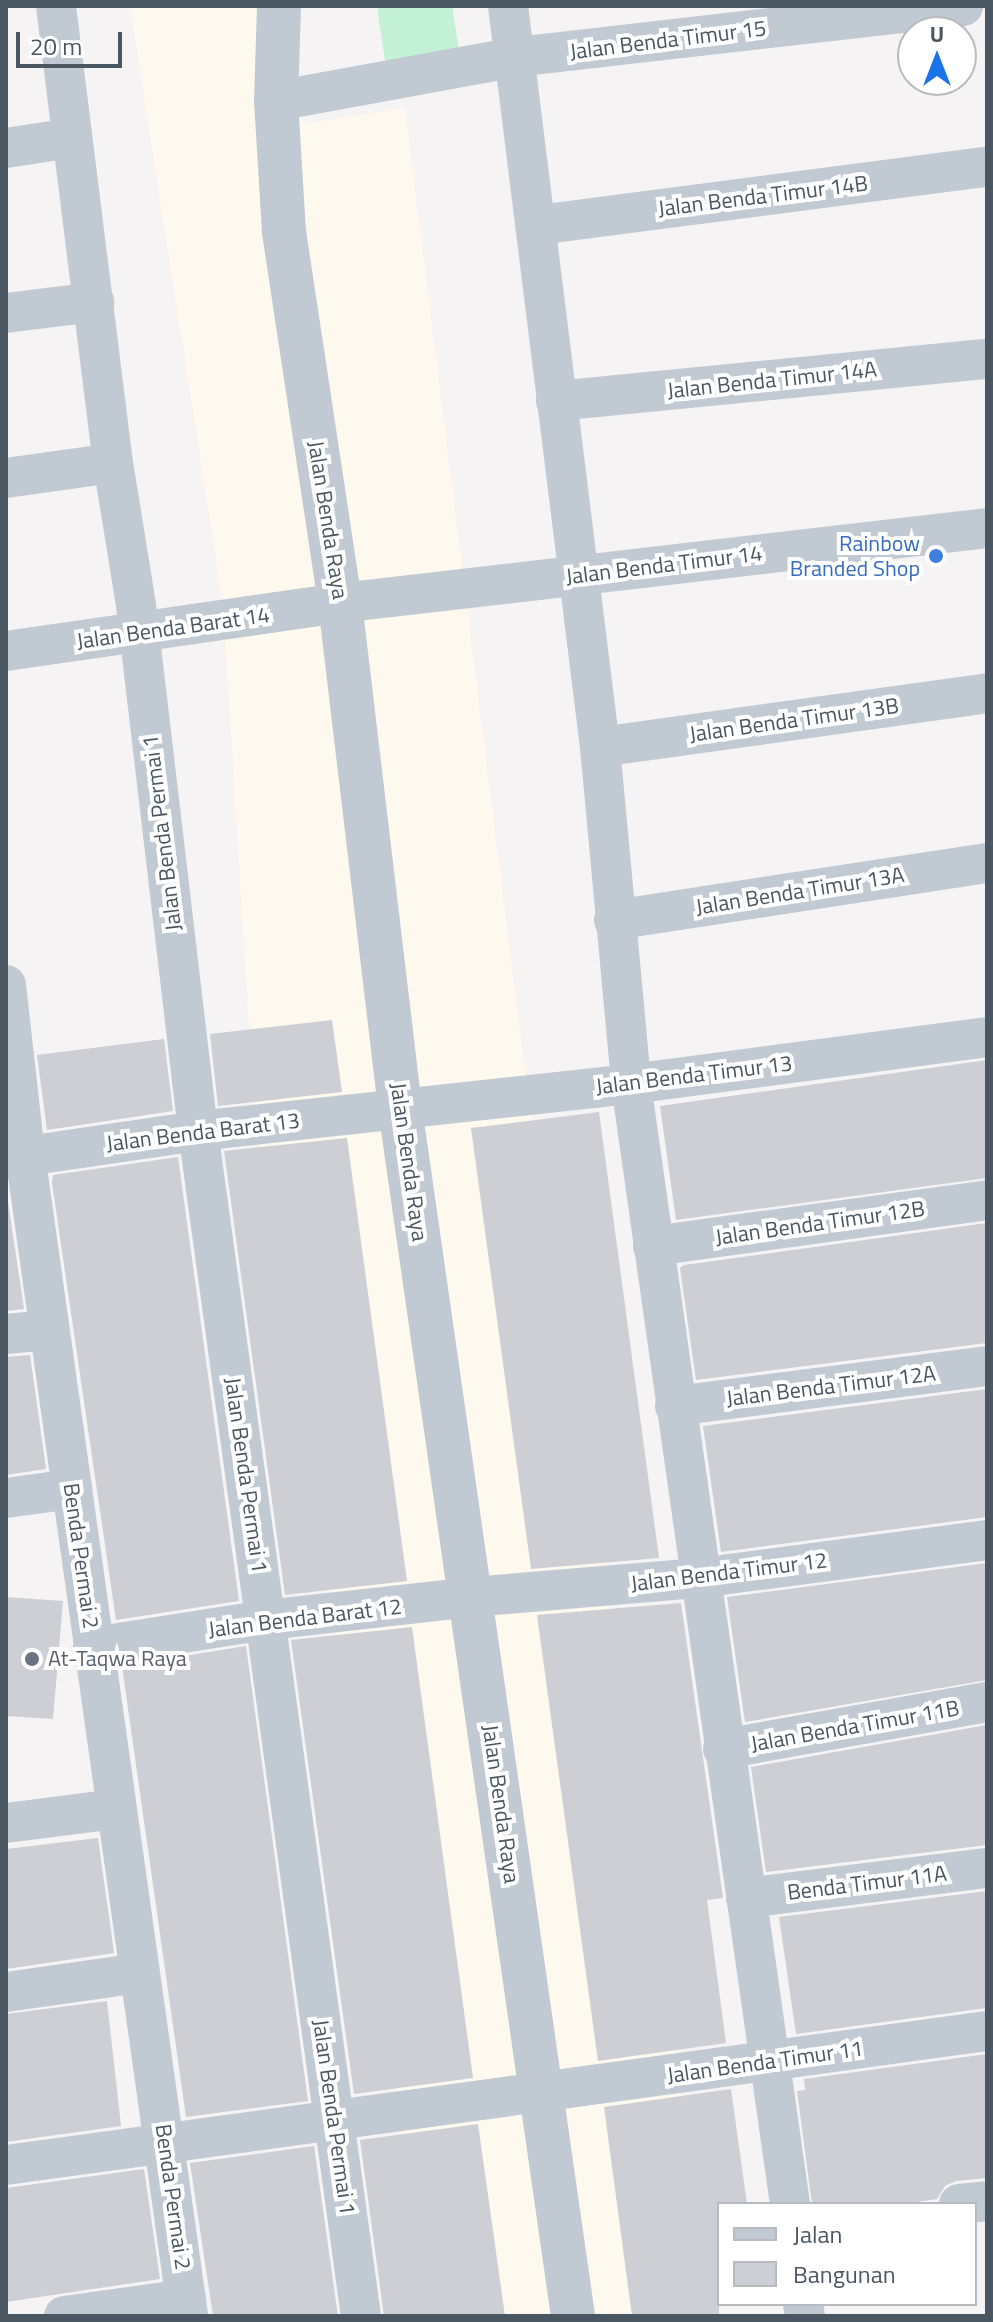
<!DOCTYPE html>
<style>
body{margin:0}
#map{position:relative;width:993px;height:2322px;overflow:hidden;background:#f5f3f3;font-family:"Titillium Web",sans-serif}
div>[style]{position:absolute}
.commercial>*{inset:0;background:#fdf9ef}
.green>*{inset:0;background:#c3f1d5}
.building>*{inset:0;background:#cdcfd5}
.minor>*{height:40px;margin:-20px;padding:0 20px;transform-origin:20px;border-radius:20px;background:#c1cad2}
.tertiary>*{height:44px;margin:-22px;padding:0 22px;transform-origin:22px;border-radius:22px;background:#c1cad2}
.dots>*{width:22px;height:22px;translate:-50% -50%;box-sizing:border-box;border:4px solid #fff;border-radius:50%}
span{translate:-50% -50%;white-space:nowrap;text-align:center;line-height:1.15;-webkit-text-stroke:8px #fff;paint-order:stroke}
.street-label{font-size:22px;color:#4a5661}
.shop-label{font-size:22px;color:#366cbe}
.right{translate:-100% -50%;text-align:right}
.worship-label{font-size:22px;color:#5b616d}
.left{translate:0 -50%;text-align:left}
.frame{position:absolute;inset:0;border:8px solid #4a5661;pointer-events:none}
.legend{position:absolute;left:717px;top:2202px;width:260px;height:104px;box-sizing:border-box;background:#fff;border:2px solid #b7bbc0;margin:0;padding:10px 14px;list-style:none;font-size:24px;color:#4a5661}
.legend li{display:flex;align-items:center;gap:16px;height:40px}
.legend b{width:40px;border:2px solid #b7bbc0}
.north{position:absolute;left:897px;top:16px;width:80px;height:80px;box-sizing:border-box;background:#fff;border:2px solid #b7bbc0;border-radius:50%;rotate:0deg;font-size:22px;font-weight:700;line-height:32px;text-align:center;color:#4a5661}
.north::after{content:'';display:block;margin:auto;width:28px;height:36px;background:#1a73e8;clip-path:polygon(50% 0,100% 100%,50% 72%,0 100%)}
.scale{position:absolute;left:16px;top:32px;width:106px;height:36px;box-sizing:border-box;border:4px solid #4a5661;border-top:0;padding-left:10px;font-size:24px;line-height:28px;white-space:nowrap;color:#4a5661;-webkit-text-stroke:6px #fff;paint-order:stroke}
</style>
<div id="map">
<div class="commercial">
<i style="clip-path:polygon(130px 6px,294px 6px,303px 124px,405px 108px,522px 1048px,675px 2044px,706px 2316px,427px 2316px,331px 1602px,254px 1108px,223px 605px)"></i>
</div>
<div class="green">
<i style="clip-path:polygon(377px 6px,452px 6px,459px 50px,385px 61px)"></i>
</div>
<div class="building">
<i style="clip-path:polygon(332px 1020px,342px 1092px,218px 1106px,210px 1034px)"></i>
<i style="clip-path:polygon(164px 1039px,173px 1111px,47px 1130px,37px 1055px)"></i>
<i style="clip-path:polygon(987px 1060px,987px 1178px,676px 1220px,660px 1106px)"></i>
<i style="clip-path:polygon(599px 1112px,659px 1558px,531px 1569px,471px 1128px)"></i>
<i style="clip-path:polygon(347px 1138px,407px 1581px,285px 1595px,224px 1151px)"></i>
<i style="clip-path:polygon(178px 1157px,239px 1601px,116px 1620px,52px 1183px,53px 1175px)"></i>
<i style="clip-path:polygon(6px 1188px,24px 1309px,6px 1311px)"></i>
<i style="clip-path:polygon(987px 1223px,987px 1343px,696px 1380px,680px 1268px,684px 1265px)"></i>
<i style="clip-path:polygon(30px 1355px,46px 1469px,6px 1475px,6px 1357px)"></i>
<i style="clip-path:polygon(987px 1389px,987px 1517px,721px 1552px,703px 1426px)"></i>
<i style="clip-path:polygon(987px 1563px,987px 1680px,745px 1722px,727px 1597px)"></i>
<i style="clip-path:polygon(6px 1597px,63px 1601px,53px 1719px,6px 1716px)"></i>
<i style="clip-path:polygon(681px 1603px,723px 1898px,707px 1900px,726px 2043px,598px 2061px,537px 1615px)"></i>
<i style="clip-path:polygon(412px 1627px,473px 2078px,354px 2094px,291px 1640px)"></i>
<i style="clip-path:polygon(246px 1646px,308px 2101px,186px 2117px,122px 1666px)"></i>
<i style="clip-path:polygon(987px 1725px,987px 1845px,766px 1872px,751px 1767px)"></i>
<i style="clip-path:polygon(98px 1838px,114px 1953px,6px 1969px,6px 1849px)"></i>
<i style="clip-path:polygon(987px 1891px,987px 2008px,796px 2034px,779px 1917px)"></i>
<i style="clip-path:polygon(107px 2001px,121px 2126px,6px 2142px,6px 2014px)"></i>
<i style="clip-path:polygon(987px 2054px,987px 2178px,956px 2181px,945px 2186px,937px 2199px,903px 2204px,812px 2204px,797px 2091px,805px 2090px,804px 2079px)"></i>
<i style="clip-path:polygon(731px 2089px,747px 2204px,719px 2204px,719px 2316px,632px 2316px,604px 2107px)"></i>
<i style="clip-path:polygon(478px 2124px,505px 2316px,384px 2316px,360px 2140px)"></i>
<i style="clip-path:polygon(314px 2146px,338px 2316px,213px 2316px,190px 2163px)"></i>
<i style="clip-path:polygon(144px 2169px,160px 2279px,6px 2302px,6px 2188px)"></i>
</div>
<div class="minor">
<i style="left:56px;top:6px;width:461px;rotate:82.9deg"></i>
<i style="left:113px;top:463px;width:144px;rotate:80.8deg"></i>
<i style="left:136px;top:605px;width:530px;rotate:83.28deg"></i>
<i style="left:198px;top:1131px;width:1196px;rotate:82.17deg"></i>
<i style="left:508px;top:6px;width:747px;rotate:82.92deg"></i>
<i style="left:600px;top:747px;width:338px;rotate:84.7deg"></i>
<i style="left:631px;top:1084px;width:1131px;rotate:81.92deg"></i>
<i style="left:276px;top:101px;width:244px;rotate:-10.4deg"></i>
<i style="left:516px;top:57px;width:450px;rotate:-6.5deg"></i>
<i style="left:6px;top:148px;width:66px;rotate:-8.7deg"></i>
<i style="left:538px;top:225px;width:453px;rotate:-7.4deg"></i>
<i style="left:6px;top:313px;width:89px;rotate:-7.1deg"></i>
<i style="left:556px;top:401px;width:433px;rotate:-5.6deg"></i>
<i style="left:6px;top:478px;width:108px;rotate:-8deg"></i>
<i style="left:6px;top:651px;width:337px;rotate:-8.2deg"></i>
<i style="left:340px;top:603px;width:651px;rotate:-6.61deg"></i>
<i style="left:600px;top:747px;width:391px;rotate:-7.9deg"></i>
<i style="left:614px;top:920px;width:377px;rotate:-8.7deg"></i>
<i style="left:6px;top:985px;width:170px;rotate:83.6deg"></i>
<i style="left:25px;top:1154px;width:1173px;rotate:82.01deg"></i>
<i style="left:6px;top:1159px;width:194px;rotate:-8.3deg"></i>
<i style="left:198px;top:1131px;width:436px;rotate:-6.2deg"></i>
<i style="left:631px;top:1084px;width:359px;rotate:-7.5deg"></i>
<i style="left:653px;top:1246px;width:337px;rotate:-7.8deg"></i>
<i style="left:6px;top:1334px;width:43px;rotate:-5.3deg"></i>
<i style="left:675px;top:1406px;width:315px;rotate:-7.3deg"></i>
<i style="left:6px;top:1498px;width:67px;rotate:-7.8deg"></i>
<i style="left:93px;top:1647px;width:175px;rotate:-8.9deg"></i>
<i style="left:266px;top:1620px;width:206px;rotate:-6.4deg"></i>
<i style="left:471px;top:1597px;width:229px;rotate:-4.8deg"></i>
<i style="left:699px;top:1578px;width:290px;rotate:-7.5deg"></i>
<i style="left:723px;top:1749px;width:268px;rotate:-10.1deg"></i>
<i style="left:6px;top:1823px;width:111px;rotate:-7.3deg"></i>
<i style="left:746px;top:1898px;width:243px;rotate:-7.1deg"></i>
<i style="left:6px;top:1992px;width:135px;rotate:-8.1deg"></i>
<i style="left:6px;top:2165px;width:990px;rotate:-7.78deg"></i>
<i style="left:959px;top:2204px;width:28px;rotate:-6deg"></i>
<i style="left:803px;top:2304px;width:12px;rotate:81deg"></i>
<i style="left:64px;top:2316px;width:123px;rotate:-7.9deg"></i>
</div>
<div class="tertiary">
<i style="left:279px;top:6px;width:95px;rotate:91.8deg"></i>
<i style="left:276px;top:101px;width:131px;rotate:86.5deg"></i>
<i style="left:284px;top:232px;width:375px;rotate:81.4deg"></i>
<i style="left:340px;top:603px;width:509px;rotate:83.22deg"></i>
<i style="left:400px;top:1108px;width:1220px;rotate:81.85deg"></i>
</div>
<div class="dots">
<i style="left:936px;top:556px;background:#3f7fe0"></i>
<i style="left:32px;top:1659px;background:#6b7280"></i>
</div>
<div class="street-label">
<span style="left:668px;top:40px;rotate:-7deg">Jalan Benda Timur 15</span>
<span style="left:763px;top:196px;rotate:-7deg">Jalan Benda Timur 14B</span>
<span style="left:772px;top:380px;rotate:-6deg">Jalan Benda Timur 14A</span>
<span style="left:328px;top:520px;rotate:81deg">Jalan Benda Raya</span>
<span style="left:664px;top:565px;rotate:-7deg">Jalan Benda Timur 14</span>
<span style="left:173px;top:628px;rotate:-8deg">Jalan Benda Barat 14</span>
<span style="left:794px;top:720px;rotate:-8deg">Jalan Benda Timur 13B</span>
<span style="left:162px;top:833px;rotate:-97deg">Jalan Benda Permai 1</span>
<span style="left:800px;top:891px;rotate:-9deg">Jalan Benda Timur 13A</span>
<span style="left:694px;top:1075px;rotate:-7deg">Jalan Benda Timur 13</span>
<span style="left:203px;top:1132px;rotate:-7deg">Jalan Benda Barat 13</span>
<span style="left:409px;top:1162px;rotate:82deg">Jalan Benda Raya</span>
<span style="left:820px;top:1223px;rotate:-8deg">Jalan Benda Timur 12B</span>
<span style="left:831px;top:1386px;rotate:-7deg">Jalan Benda Timur 12A</span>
<span style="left:246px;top:1475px;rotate:82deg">Jalan Benda Permai 1</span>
<span style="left:81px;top:1556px;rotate:82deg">Benda Permai 2</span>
<span style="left:729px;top:1572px;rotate:-7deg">Jalan Benda Timur 12</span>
<span style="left:305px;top:1618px;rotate:-7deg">Jalan Benda Barat 12</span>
<span style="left:855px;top:1726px;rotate:-10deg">Jalan Benda Timur 11B</span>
<span style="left:501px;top:1804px;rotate:82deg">Jalan Benda Raya</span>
<span style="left:867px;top:1883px;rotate:-7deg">Benda Timur 11A</span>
<span style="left:765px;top:2062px;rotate:-8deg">Jalan Benda Timur 11</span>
<span style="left:334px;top:2117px;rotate:82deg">Jalan Benda Permai 1</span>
<span style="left:173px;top:2197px;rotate:82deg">Benda Permai 2</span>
</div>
<div class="shop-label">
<span class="right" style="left:920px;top:556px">Rainbow<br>Branded Shop</span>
</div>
<div class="worship-label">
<span class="left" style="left:48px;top:1659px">At-Taqwa Raya</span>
</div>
<div class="frame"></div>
<ul class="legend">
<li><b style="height:10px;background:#c1cad2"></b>Jalan</li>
<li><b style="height:22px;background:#cdcfd5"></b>Bangunan</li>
</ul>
<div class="north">U</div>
<div class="scale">20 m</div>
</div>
